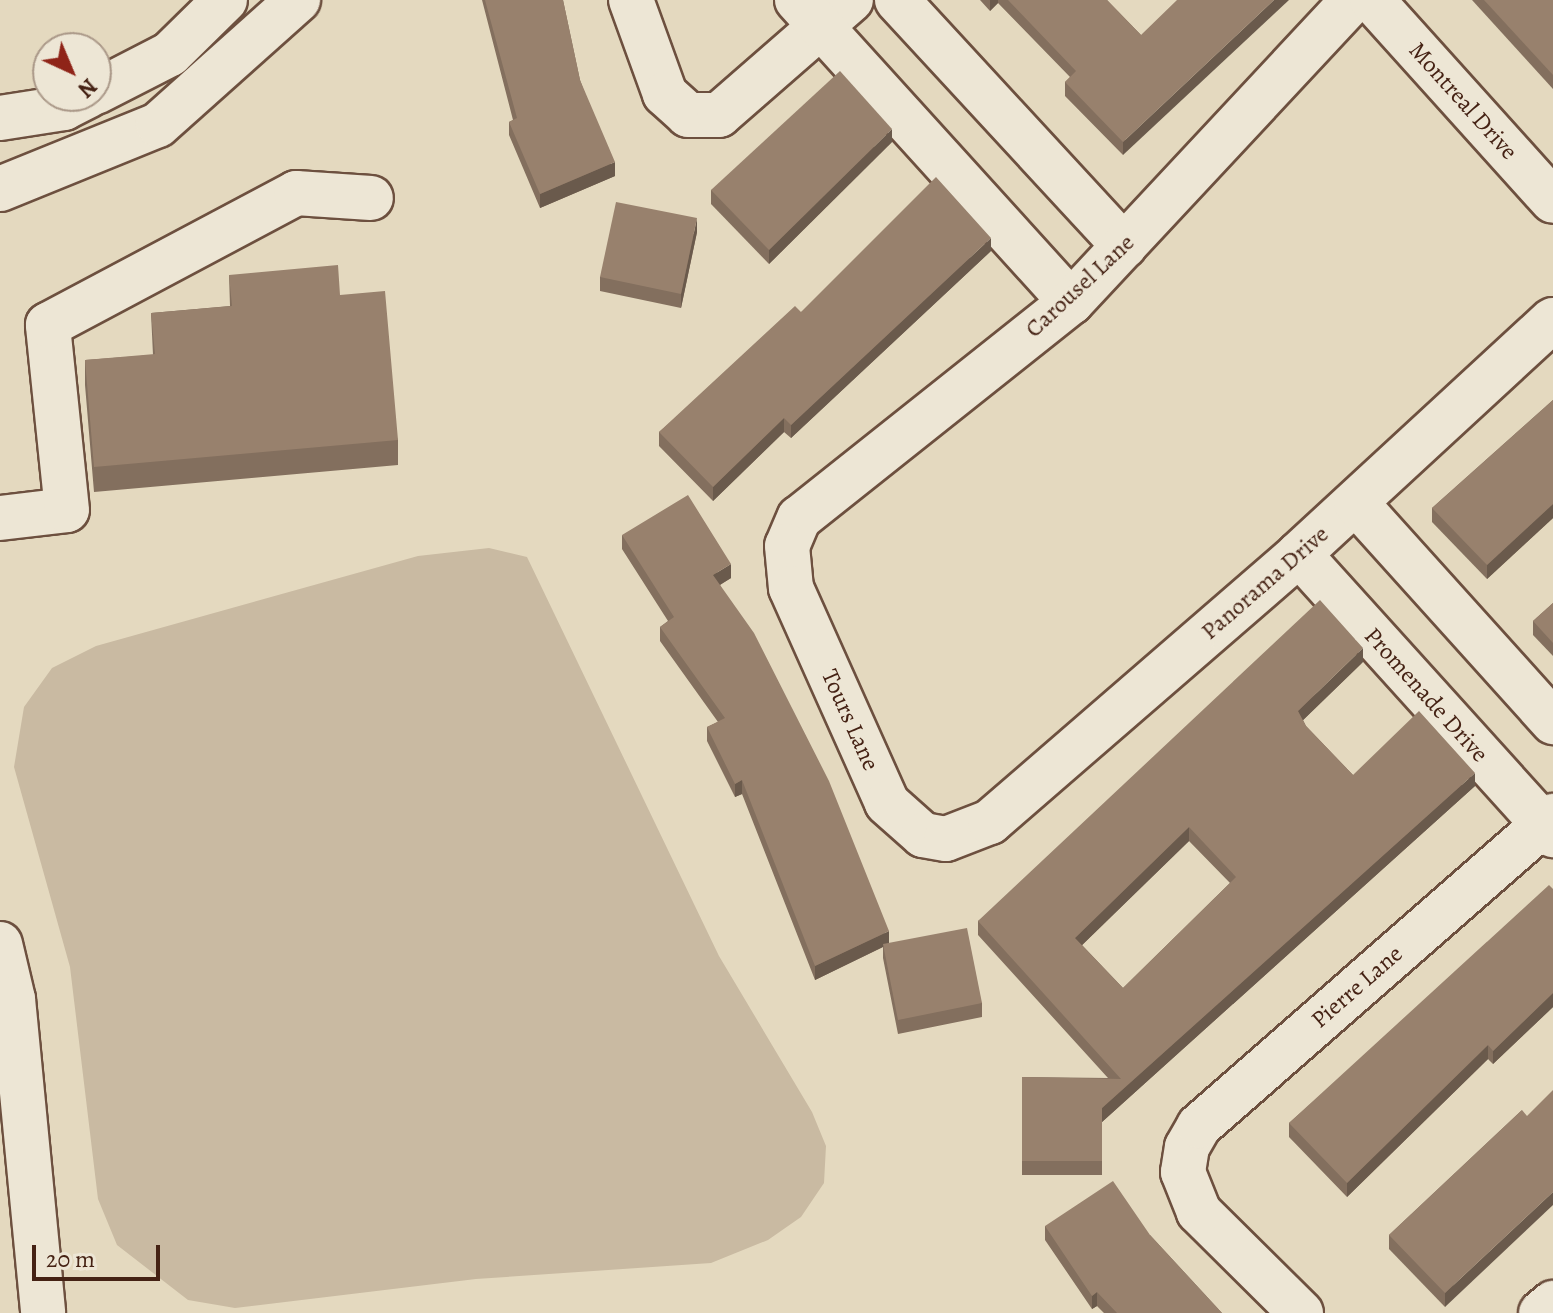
<!DOCTYPE html>
<style>
body{margin:0}
#map{position:relative;width:1553px;height:1313px;overflow:hidden;background:#e4d9bf;font-family:Alegreya,serif}
div>[style]{position:absolute}
.green>*{inset:0;background:#c9baa2}
.roads{filter:drop-shadow(2px 0 #6d503f) drop-shadow(-2px 0 #6d503f) drop-shadow(0 2px #6d503f) drop-shadow(0 -2px #6d503f)}
.minor>*{height:44px;margin:-22px;padding:0 22px;transform-origin:22px;border-radius:22px;background:#ede6d5}
.wall>*{inset:0;background:#836f5e}
.shaded-wall>*{inset:0;background:#6a5a4c}
.building>*{inset:0;background:#98816d}
span{translate:-50% -50%;white-space:nowrap;text-align:center;line-height:1.15;-webkit-text-stroke:6px #ede6d5;paint-order:stroke}
.street-label{font-size:24px;color:#452214}
.north{position:absolute;left:32px;top:32px;width:80px;height:80px;box-sizing:border-box;background:#ede6d5;border:2px solid #aa9888;border-radius:50%;rotate:136deg;font-size:22px;font-weight:700;line-height:32px;text-align:center;color:#452214}
.north::after{content:'';display:block;margin:auto;width:28px;height:36px;background:#8f2418;clip-path:polygon(50% 0,100% 100%,50% 72%,0 100%)}
.scale{position:absolute;left:32px;top:1245px;width:128px;height:36px;box-sizing:border-box;border:4px solid #452214;border-top:0;padding-left:10px;font-size:24px;line-height:28px;white-space:nowrap;color:#452214;-webkit-text-stroke:6px #ede6d5;paint-order:stroke}
</style>
<div id="map">
<div class="green">
<i style="clip-path:polygon(489px 548px,527px 557px,719px 956px,812px 1112px,826px 1146px,824px 1183px,801px 1217px,768px 1240px,711px 1263px,476px 1279px,235px 1308px,188px 1300px,117px 1245px,98px 1199px,70px 967px,14px 767px,24px 707px,52px 668px,96px 646px,418px 556px)"></i>
</div>
<div class="roads">
<div class="minor">
<i style="left:631px;top:0;width:100px;rotate:70.1deg"></i>
<i style="left:665px;top:94px;width:31px;rotate:42deg"></i>
<i style="left:688px;top:115px;width:31px"></i>
<i style="left:719px;top:115px;width:175px;rotate:-41.1deg"></i>
<i style="left:797px;top:0;width:408px;rotate:47.8deg"></i>
<i style="left:897px;top:0;width:335px;rotate:47.3deg"></i>
<i style="left:1353px;top:0;width:413px;rotate:133deg"></i>
<i style="left:1071px;top:302px;width:347px;rotate:141.5deg"></i>
<i style="left:799px;top:518px;width:30px;rotate:113deg"></i>
<i style="left:787px;top:546px;width:42px;rotate:84.6deg"></i>
<i style="left:791px;top:588px;width:235px;rotate:65.9deg"></i>
<i style="left:887px;top:803px;width:48px;rotate:41.6deg"></i>
<i style="left:923px;top:835px;width:23px;rotate:10deg"></i>
<i style="left:946px;top:839px;width:47px;rotate:-21.1deg"></i>
<i style="left:990px;top:822px;width:409px;rotate:-40.9deg"></i>
<i style="left:1299px;top:554px;width:345px;rotate:-42.7deg"></i>
<i style="left:1372px;top:0;width:270px;rotate:48deg"></i>
<i style="left:96px;top:92px;width:83px;rotate:-27.2deg"></i>
<i style="left:170px;top:54px;width:77px;rotate:-44.5deg"></i>
<i style="left:0;top:118px;width:65px;rotate:-8.9deg"></i>
<i style="left:64px;top:108px;width:27px;rotate:-27deg"></i>
<i style="left:0;top:189px;width:170px;rotate:-22.1deg"></i>
<i style="left:158px;top:125px;width:188px;rotate:-41.8deg"></i>
<i style="left:1356px;top:503px;width:295px;rotate:48deg"></i>
<i style="left:0;top:518px;width:67px;rotate:-6.8deg"></i>
<i style="left:67px;top:510px;width:186px;rotate:-95.9deg"></i>
<i style="left:48px;top:325px;width:281px;rotate:-28deg"></i>
<i style="left:296px;top:193px;width:75px;rotate:3.8deg"></i>
<i style="left:1299px;top:554px;width:379px;rotate:47.9deg"></i>
<i style="left:0;top:944px;width:57px;rotate:76.7deg"></i>
<i style="left:13px;top:999px;width:315px;rotate:84.5deg"></i>
<i style="left:1301px;top:1313px;width:144px;rotate:-135.3deg"></i>
<i style="left:1199px;top:1212px;width:43px;rotate:-111.8deg"></i>
<i style="left:1183px;top:1172px;width:25px;rotate:-81deg"></i>
<i style="left:1187px;top:1147px;width:24px;rotate:-60deg"></i>
<i style="left:1199px;top:1126px;width:471px;rotate:-41.2deg"></i>
<i style="left:1541px;top:1313px;width:16px;rotate:-40deg"></i>
</div>
</div>
<div class="wall">
<i style="clip-path:polygon(482px 0,563px 0,580px 80px,615px 176px,540px 208px,509px 135px,509px 122px,513px 120px)"></i>
<i style="clip-path:polygon(980px 0,1107px 0,1141px 35px,1123px 155px,1065px 96px,1065px 82px,1070px 77px,998px 3px,990px 11px)"></i>
<i style="clip-path:polygon(1472px 0,1553px 0,1553px 89px)"></i>
<i style="clip-path:polygon(892px 142px,769px 264px,711px 204px,711px 190px)"></i>
<i style="clip-path:polygon(697px 232px,681px 308px,600px 291px,600px 277px)"></i>
<i style="clip-path:polygon(991px 251px,791px 438px,784px 432px,713px 501px,659px 446px,659px 432px,801px 312px)"></i>
<i style="clip-path:polygon(229px 275px,340px 295px,398px 440px,398px 465px,94px 492px,85px 385px,85px 360px,153px 355px,151px 313px,230px 306px)"></i>
<i style="clip-path:polygon(1553px 400px,1553px 518px,1487px 579px,1432px 522px,1432px 508px)"></i>
<i style="clip-path:polygon(622px 535px,731px 578px,720px 585px,889px 943px,982px 1003px,982px 1017px,898px 1034px,883px 958px,883px 947px,815px 980px,742px 794px,735px 797px,707px 741px,707px 727px,718px 722px,660px 641px,660px 627px,668px 621px,622px 549px)"></i>
<i style="clip-path:polygon(1553px 603px,1553px 656px,1533px 635px,1533px 621px)"></i>
<i style="clip-path:polygon(evenodd,1363px 662px,1303px 720px,1306px 726px,1353px 775px,1475px 786px,1102px 1122px,1102px 1175px,1022px 1175px,1022px 1077px,1108px 1078px,978px 935px,978px 921px,1363px 662px,1189px 841px,1230px 883px,1123px 988px,1082px 945px,1189px 841px)"></i>
<i style="clip-path:polygon(1553px 889px,1553px 1007px,1493px 1064px,1488px 1059px,1347px 1197px,1289px 1137px,1289px 1123px)"></i>
<i style="clip-path:polygon(1522px 1110px,1445px 1307px,1389px 1249px,1389px 1235px)"></i>
<i style="clip-path:polygon(1045px 1226px,1150px 1235px,1222px 1313px,1104px 1313px,1097px 1306px,1092px 1309px,1045px 1240px)"></i>
</div>
<div class="shaded-wall">
<i style="clip-path:polygon(990px 0,998px 0,998px 3px,990px 11px)"></i>
<i style="clip-path:polygon(1274px 0,1289px 0,1123px 155px,1123px 142px)"></i>
<i style="clip-path:polygon(892px 129px,892px 142px,769px 264px,769px 250px)"></i>
<i style="clip-path:polygon(615px 162px,615px 176px,540px 208px,540px 194px)"></i>
<i style="clip-path:polygon(697px 218px,697px 232px,681px 308px,681px 294px)"></i>
<i style="clip-path:polygon(991px 238px,991px 251px,791px 438px,791px 425px)"></i>
<i style="clip-path:polygon(784px 418px,784px 432px,713px 501px,713px 487px)"></i>
<i style="clip-path:polygon(1553px 504px,1553px 518px,1487px 579px,1487px 565px)"></i>
<i style="clip-path:polygon(731px 564px,731px 578px,713px 589px,713px 575px)"></i>
<i style="clip-path:polygon(1363px 648px,1363px 662px,1298px 725px,1298px 711px)"></i>
<i style="clip-path:polygon(1475px 773px,1475px 786px,1102px 1122px,1102px 1175px,1102px 1108px)"></i>
<i style="clip-path:polygon(742px 780px,742px 794px,735px 797px,735px 784px)"></i>
<i style="clip-path:polygon(1189px 827px,1189px 841px,1075px 952px,1075px 938px)"></i>
<i style="clip-path:polygon(889px 931px,889px 944px,815px 980px,815px 966px)"></i>
<i style="clip-path:polygon(1553px 993px,1553px 1007px,1493px 1064px,1493px 1051px)"></i>
<i style="clip-path:polygon(1488px 1045px,1488px 1059px,1347px 1197px,1347px 1183px)"></i>
<i style="clip-path:polygon(1553px 1192px,1553px 1205px,1445px 1307px,1445px 1293px)"></i>
<i style="clip-path:polygon(1097px 1292px,1097px 1306px,1092px 1309px,1092px 1296px)"></i>
</div>
<div class="building">
<i style="clip-path:polygon(485px 0,563px 0,580px 80px,615px 162px,540px 194px,509px 122px,517px 118px)"></i>
<i style="clip-path:polygon(1008px 0,1107px 0,1141px 35px,1177px 0,1274px 0,1123px 142px,1065px 82px,1076px 71px)"></i>
<i style="clip-path:polygon(1484px 0,1553px 0,1553px 75px)"></i>
<i style="clip-path:polygon(840px 71px,892px 129px,769px 250px,711px 190px)"></i>
<i style="clip-path:polygon(936px 177px,991px 238px,791px 425px,784px 418px,713px 487px,659px 432px,795px 306px,801px 312px)"></i>
<i style="clip-path:polygon(616px 202px,697px 218px,681px 294px,600px 277px)"></i>
<i style="clip-path:polygon(338px 265px,340px 295px,385px 291px,398px 440px,94px 467px,85px 360px,155px 354px,151px 313px,232px 306px,229px 275px)"></i>
<i style="clip-path:polygon(1553px 400px,1553px 504px,1487px 565px,1432px 508px)"></i>
<i style="clip-path:polygon(688px 495px,731px 564px,713px 575px,754px 633px,829px 781px,889px 931px,815px 966px,742px 780px,735px 784px,707px 727px,725px 718px,660px 627px,674px 617px,622px 535px)"></i>
<i style="clip-path:polygon(evenodd,1320px 600px,1363px 648px,1298px 711px,1306px 726px,1353px 775px,1419px 711px,1475px 773px,1102px 1108px,1102px 1161px,1022px 1161px,1022px 1077px,1121px 1079px,978px 921px,1320px 600px,1189px 827px,1236px 877px,1123px 988px,1075px 938px,1189px 827px)"></i>
<i style="clip-path:polygon(1553px 603px,1553px 643px,1533px 621px)"></i>
<i style="clip-path:polygon(1549px 885px,1553px 889px,1553px 993px,1493px 1051px,1488px 1045px,1347px 1183px,1289px 1123px)"></i>
<i style="clip-path:polygon(967px 928px,982px 1003px,898px 1020px,883px 944px)"></i>
<i style="clip-path:polygon(1553px 1090px,1553px 1192px,1445px 1293px,1389px 1235px,1522px 1110px,1527px 1116px)"></i>
<i style="clip-path:polygon(1113px 1181px,1150px 1235px,1222px 1313px,1117px 1313px,1097px 1292px,1092px 1296px,1045px 1226px)"></i>
</div>
<div class="street-label">
<span style="left:1463px;top:101px;rotate:48deg">Montreal Drive</span>
<span style="left:1080px;top:286px;rotate:-43deg">Carousel Lane</span>
<span style="left:1265px;top:583px;rotate:-41deg">Panorama Drive</span>
<span style="left:1426px;top:695px;rotate:48deg">Promenade Drive</span>
<span style="left:850px;top:720px;rotate:66deg">Tours Lane</span>
<span style="left:1357px;top:987px;rotate:-41deg">Pierre Lane</span>
</div>
<div class="north">N</div>
<div class="scale">20 m</div>
</div>
